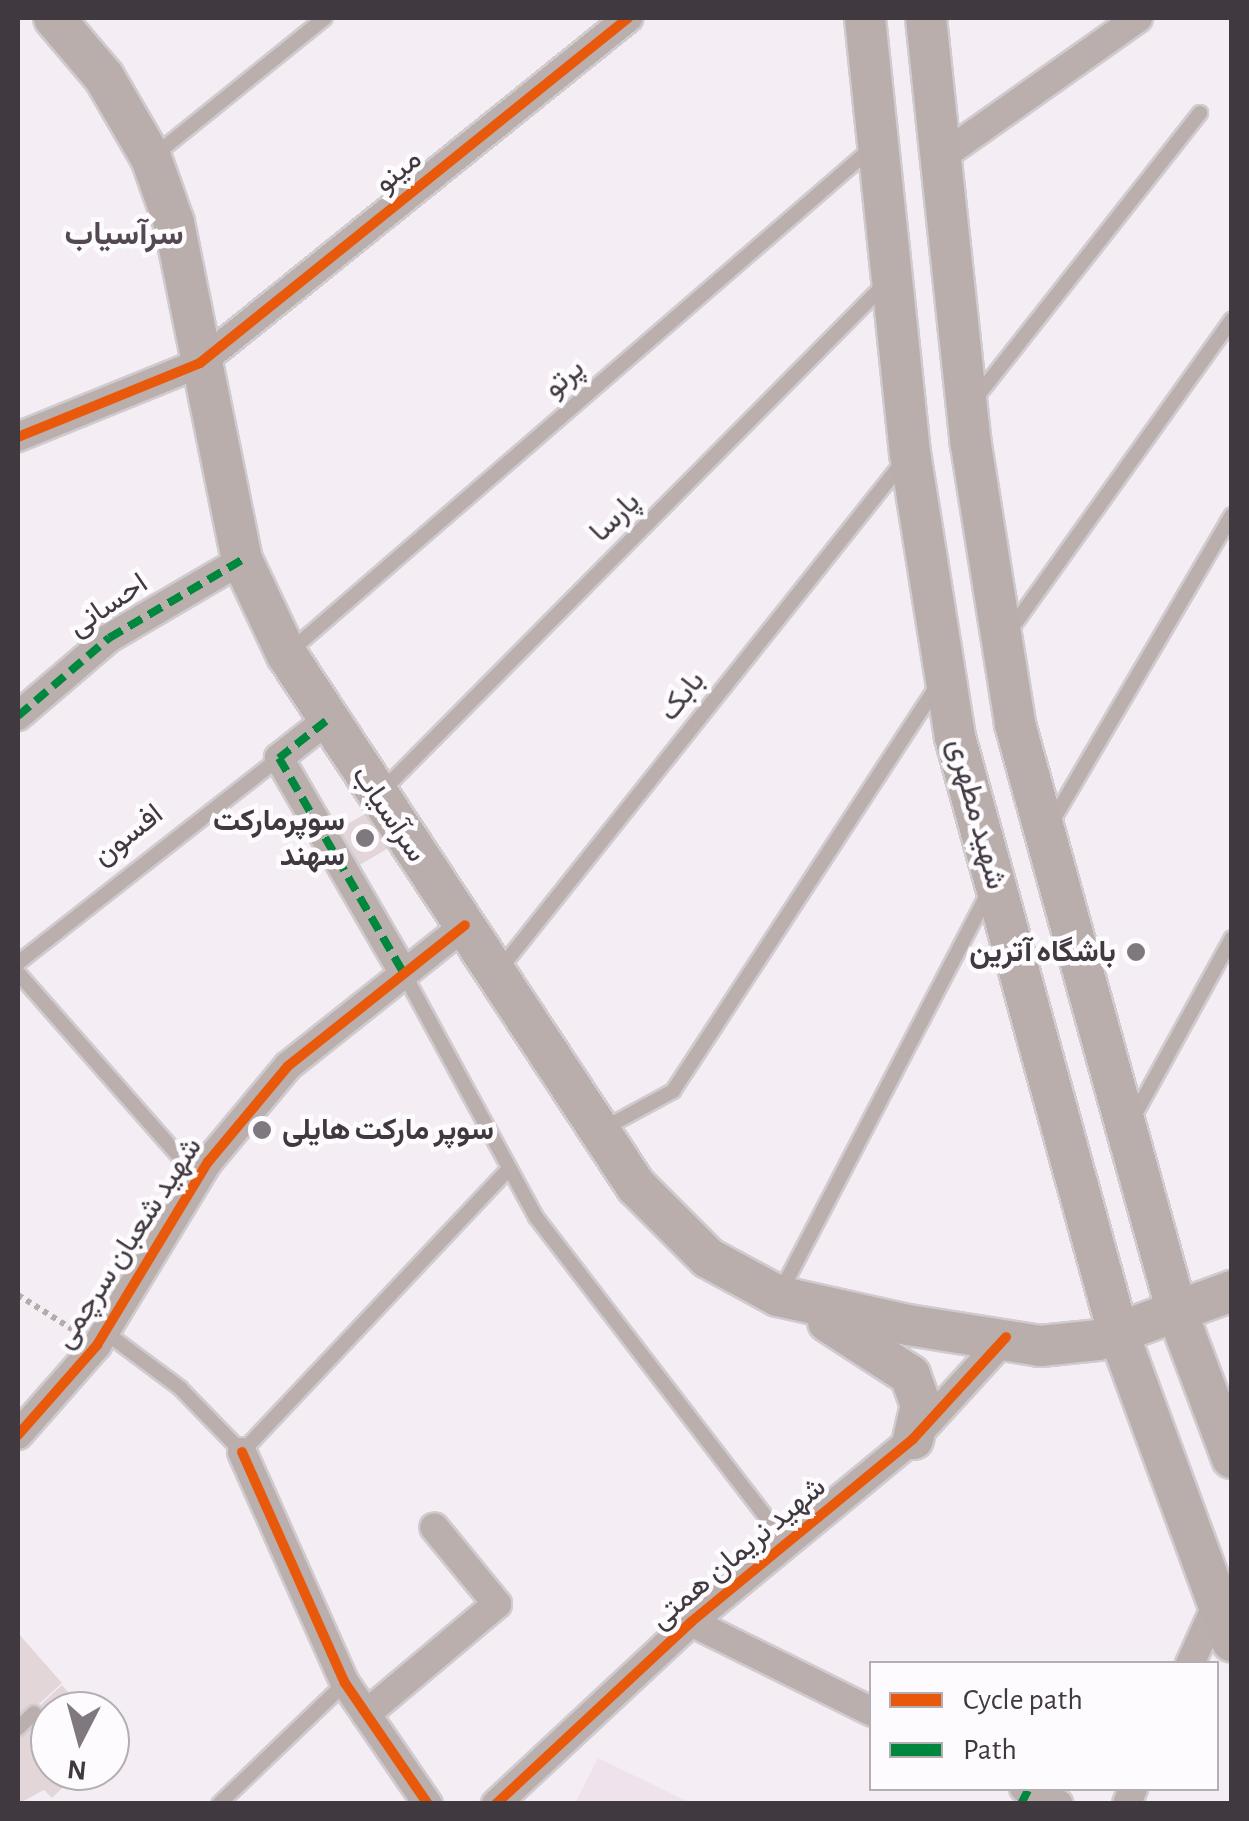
<!DOCTYPE html>
<meta charset="utf-8">
<style>
body{margin:0}
#map{position:relative;width:1249px;height:1821px;overflow:hidden;background:#f4eef4;font-family:"Alegreya Sans",Vazirmatn,sans-serif}
div>[style]{position:absolute}
.education>*{inset:0;background:#efe2ed}
.building>*{inset:0;background:#e3d6d9}
.path>*{height:6px;margin-top:-3px;transform-origin:0;background:repeating-linear-gradient(90deg,#b5acaa 0 5px,transparent 0 10px)}
.roads{filter:drop-shadow(2px 0 #cfcbcf) drop-shadow(-2px 0 #cfcbcf) drop-shadow(0 2px #cfcbcf) drop-shadow(0 -2px #cfcbcf)}
.lane>*{height:14px;margin:-7px;padding:0 7px;transform-origin:7px;border-radius:7px;background:#baafac}
.street>*{height:28px;margin:-14px;padding:0 14px;transform-origin:14px;border-radius:14px;background:#baafac}
.secondary>*{height:40px;margin:-20px;padding:0 20px;transform-origin:20px;border-radius:20px;background:#b9aeab}
.quiet>*{height:8px;margin-top:-4px;transform-origin:0;background:repeating-linear-gradient(90deg,#00873e 0 15px,transparent 0 23px)}
.cycleway>*{height:10px;margin:-5px;padding:0 5px;transform-origin:5px;border-radius:5px;background:#e8590c}
.dots>*{width:28px;height:28px;translate:-50% -50%;box-sizing:border-box;border:5px solid #fefbfe;border-radius:50%}
span{translate:-50% -50%;white-space:nowrap;text-align:center;line-height:1.15;-webkit-text-stroke:9px #fefbfe;paint-order:stroke}
.street-label{font-size:30px;color:#403a40}
.poi-label{font-size:30px;color:#403a40;font-weight:700}
.right{translate:-100% -50%;text-align:right}
.left{translate:0 -50%;text-align:left}
.neighbourhood-label{font-size:32px;color:#544853;font-weight:700}
.frame{position:absolute;inset:0;border:20px solid #403a40;pointer-events:none}
.legend{position:absolute;left:869px;top:1661px;width:350px;height:130px;box-sizing:border-box;background:#fefbfe;border:2px solid #b2aeb2;margin:0;padding:12px 18px;list-style:none;font-size:30px;color:#403a40}
.legend li{display:flex;align-items:center;gap:20px;height:50px}
.legend b{width:50px;border:2px solid #b2aeb2}
.north{position:absolute;left:30px;top:1691px;width:100px;height:100px;box-sizing:border-box;background:#fefbfe;border:2px solid #b2aeb2;border-radius:50%;rotate:186deg;font-size:28px;font-weight:700;line-height:40px;text-align:center;color:#403a40}
.north::after{content:'';display:block;margin:auto;width:35px;height:45px;background:#7f797f;clip-path:polygon(50% 0,100% 100%,50% 72%,0 100%)}
</style>
<div id="map">
<div class="education">
<i style="clip-path:polygon(598px 1758px,691px 1803px,575px 1803px)"></i>
</div>
<div class="building">
<i style="clip-path:polygon(372px 810px,392px 846px,358px 866px,337px 830px)"></i>
<i style="clip-path:polygon(18px 1633px,62px 1683px,18px 1723px)"></i>
<i style="clip-path:polygon(62px 1685px,85px 1711px,50px 1711px,50px 1722px,37px 1708px)"></i>
<i style="clip-path:polygon(39px 1718px,50px 1729px,50px 1771px,80px 1771px,52px 1798px,44px 1790px,18px 1804px,18px 1739px)"></i>
</div>
<div class="path">
<i style="left:18px;top:1295px;width:64px;rotate:32.2deg"></i>
</div>
<div class="roads">
<div class="lane">
<i style="left:155px;top:155px;width:218px;rotate:-38.9deg"></i>
<i style="left:975px;top:399px;width:364px;rotate:-51.8deg"></i>
<i style="left:1009px;top:632px;width:384px;rotate:-54.5deg"></i>
<i style="left:288px;top:653px;width:773px;rotate:-40.86deg"></i>
<i style="left:381px;top:792px;width:718px;rotate:-45.23deg"></i>
<i style="left:1050px;top:825px;width:359px;rotate:-59.6deg"></i>
<i style="left:18px;top:963px;width:332px;rotate:-38.1deg"></i>
<i style="left:500px;top:969px;width:648px;rotate:-51.52deg"></i>
<i style="left:403px;top:972px;width:279px;rotate:61.5deg"></i>
<i style="left:536px;top:1217px;width:412px;rotate:52.5deg"></i>
<i style="left:18px;top:973px;width:273px;rotate:48.7deg"></i>
<i style="left:1133px;top:1118px;width:205px;rotate:-61.2deg"></i>
<i style="left:601px;top:1130px;width:82px;rotate:-28.4deg"></i>
<i style="left:673px;top:1091px;width:487px;rotate:-56.9deg"></i>
<i style="left:781px;top:1291px;width:449px;rotate:-62.5deg"></i>
<i style="left:105px;top:1332px;width:94px;rotate:36.7deg"></i>
<i style="left:180px;top:1388px;width:89px;rotate:45.9deg"></i>
<i style="left:242px;top:1452px;width:386px;rotate:-46.7deg"></i>
<i style="left:18px;top:1728px;width:22px;rotate:-43deg"></i>
<i style="left:219px;top:1804px;width:175px;rotate:-43.8deg"></i>
</div>
<div class="street">
<i style="left:941px;top:157px;width:241px;rotate:-35.2deg"></i>
<i style="left:18px;top:437px;width:196px;rotate:-22.1deg"></i>
<i style="left:200px;top:363px;width:550px;rotate:-38.87deg"></i>
<i style="left:18px;top:716px;width:120px;rotate:-40.6deg"></i>
<i style="left:109px;top:638px;width:154px;rotate:-30.4deg"></i>
<i style="left:326px;top:721px;width:60px;rotate:141.8deg"></i>
<i style="left:279px;top:758px;width:247px;rotate:59.9deg"></i>
<i style="left:18px;top:1435px;width:120px;rotate:-48.7deg"></i>
<i style="left:97px;top:1345px;width:214px;rotate:-58.8deg"></i>
<i style="left:208px;top:1162px;width:125px;rotate:-50.2deg"></i>
<i style="left:288px;top:1066px;width:226px;rotate:-38.5deg"></i>
<i style="left:242px;top:1452px;width:253px;rotate:66deg"></i>
<i style="left:345px;top:1683px;width:147px;rotate:55.6deg"></i>
<i style="left:691px;top:1622px;width:202px;rotate:26.4deg"></i>
<i style="left:1190px;top:1664px;width:68px;rotate:-65.7deg"></i>
<i style="left:366px;top:1714px;width:171px;rotate:-40deg"></i>
<i style="left:497px;top:1604px;width:99px;rotate:-129.3deg"></i>
<i style="left:1024px;top:1788px;width:38px;rotate:25deg"></i>
<i style="left:496px;top:1804px;width:267px;rotate:-43deg"></i>
<i style="left:691px;top:1622px;width:288px;rotate:-39.5deg"></i>
<i style="left:913px;top:1439px;width:138px;rotate:-47.6deg"></i>
<i style="left:1127px;top:1804px;width:17px;rotate:-69deg"></i>
</div>
<div class="secondary">
<i style="left:54px;top:18px;width:77px;rotate:49.7deg"></i>
<i style="left:104px;top:77px;width:94px;rotate:59.9deg"></i>
<i style="left:151px;top:158px;width:69px;rotate:70.5deg"></i>
<i style="left:174px;top:223px;width:344px;rotate:78.6deg"></i>
<i style="left:242px;top:560px;width:105px;rotate:64.7deg"></i>
<i style="left:287px;top:655px;width:635px;rotate:56.69deg"></i>
<i style="left:636px;top:1186px;width:102px;rotate:45deg"></i>
<i style="left:708px;top:1258px;width:80px;rotate:28.5deg"></i>
<i style="left:778px;top:1296px;width:133px;rotate:12.6deg"></i>
<i style="left:908px;top:1325px;width:134px;rotate:9deg"></i>
<i style="left:1040px;top:1346px;width:58px;rotate:-5.9deg"></i>
<i style="left:1098px;top:1340px;width:143px;rotate:-20.1deg"></i>
<i style="left:865px;top:18px;width:437px;rotate:84.1deg"></i>
<i style="left:910px;top:453px;width:288px;rotate:81deg"></i>
<i style="left:955px;top:737px;width:614px;rotate:74.7deg"></i>
<i style="left:1117px;top:1329px;width:333px;rotate:69.8deg"></i>
<i style="left:926px;top:18px;width:429px;rotate:84deg"></i>
<i style="left:971px;top:445px;width:282px;rotate:81deg"></i>
<i style="left:1015px;top:724px;width:610px;rotate:74.6deg"></i>
<i style="left:1177px;top:1312px;width:156px;rotate:69.4deg"></i>
<i style="left:828px;top:1322px;width:98px;rotate:32.9deg"></i>
<i style="left:910px;top:1375px;width:32px;rotate:70deg"></i>
<i style="left:921px;top:1405px;width:35px;rotate:103deg"></i>
</div>
</div>
<div class="quiet">
<i style="left:18px;top:716px;width:120px;rotate:-40.6deg"></i>
<i style="left:109px;top:638px;width:154px;rotate:-30.4deg"></i>
<i style="left:326px;top:721px;width:60px;rotate:141.8deg"></i>
<i style="left:279px;top:758px;width:247px;rotate:59.9deg"></i>
<i style="left:1021px;top:1804px;width:16px;rotate:-63deg"></i>
</div>
<div class="cycleway">
<i style="left:18px;top:437px;width:196px;rotate:-22.1deg"></i>
<i style="left:200px;top:363px;width:550px;rotate:-38.87deg"></i>
<i style="left:18px;top:1435px;width:120px;rotate:-48.7deg"></i>
<i style="left:97px;top:1345px;width:214px;rotate:-58.8deg"></i>
<i style="left:208px;top:1162px;width:125px;rotate:-50.2deg"></i>
<i style="left:288px;top:1066px;width:226px;rotate:-38.5deg"></i>
<i style="left:242px;top:1452px;width:253px;rotate:66deg"></i>
<i style="left:345px;top:1683px;width:147px;rotate:55.6deg"></i>
<i style="left:496px;top:1804px;width:267px;rotate:-43deg"></i>
<i style="left:691px;top:1622px;width:288px;rotate:-39.5deg"></i>
<i style="left:913px;top:1439px;width:138px;rotate:-47.6deg"></i>
</div>
<div class="dots">
<i style="left:365px;top:838px;background:#7f797f"></i>
<i style="left:1136px;top:952px;background:#7f797f"></i>
<i style="left:262px;top:1130px;background:#7f797f"></i>
</div>
<div class="street-label">
<span style="left:398px;top:171px;rotate:-39deg">مینو</span>
<span style="left:564px;top:378px;rotate:-41deg">پرتو</span>
<span style="left:615px;top:517px;rotate:-45deg">پارسا</span>
<span style="left:108px;top:605px;rotate:-34deg">احسانی</span>
<span style="left:682px;top:696px;rotate:-52deg">بابک</span>
<span style="left:389px;top:814px;rotate:56deg">سرآسیاب</span>
<span style="left:977px;top:814px;rotate:75deg">شهید مطهری</span>
<span style="left:128px;top:835px;rotate:-38deg">افسون</span>
<span style="left:128px;top:1243px;rotate:-57deg">شهید شعبان سرچمی</span>
<span style="left:738px;top:1553px;rotate:-40deg">شهید نریمان همتی</span>
</div>
<div class="poi-label">
<span class="right" style="left:345px;top:838px">سوپرمارکت<br>سهند</span>
<span class="right" style="left:1116px;top:952px">باشگاه آترین</span>
<span class="left" style="left:282px;top:1130px">سوپر مارکت هایلی</span>
</div>
<div class="neighbourhood-label">
<span style="left:124px;top:234px">سرآسیاب</span>
</div>
<div class="frame"></div>
<ul class="legend">
<li><b style="height:12px;background:#e8590c"></b>Cycle path</li>
<li><b style="height:12px;background:#00873e"></b>Path</li>
</ul>
<div class="north">N</div>
</div>
